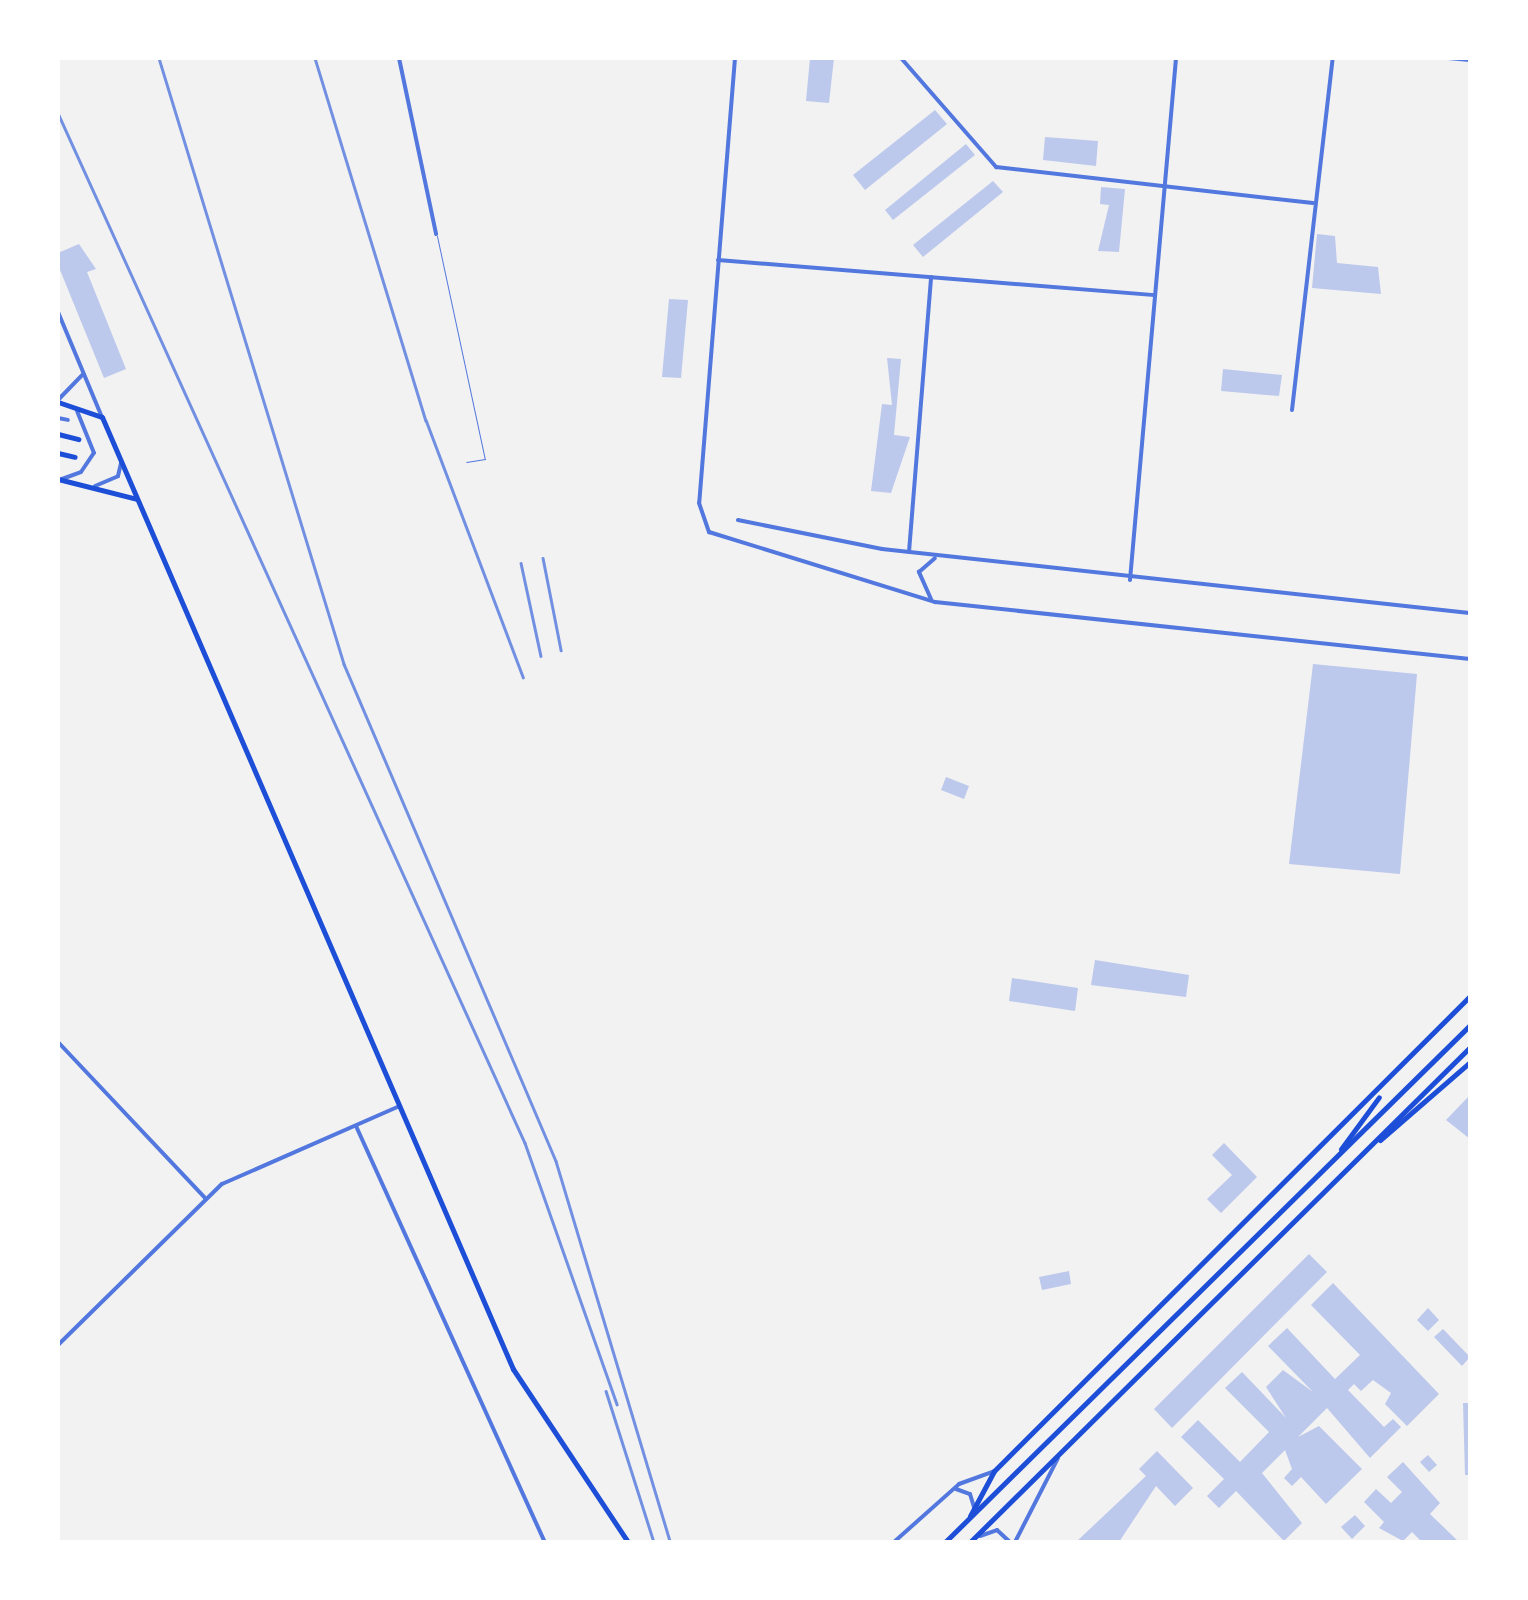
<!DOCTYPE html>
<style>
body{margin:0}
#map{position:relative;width:1528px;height:1600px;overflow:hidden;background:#f2f2f2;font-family:"PT Sans",sans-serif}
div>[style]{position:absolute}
.building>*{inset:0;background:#bdc9ec}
.service>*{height:1px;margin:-0.5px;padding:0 0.5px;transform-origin:0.5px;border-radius:0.5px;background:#5277de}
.minor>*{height:4px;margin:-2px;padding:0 2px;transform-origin:2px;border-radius:2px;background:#5277de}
.tertiary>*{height:4px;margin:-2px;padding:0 2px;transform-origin:2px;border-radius:2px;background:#5277de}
.secondary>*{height:5px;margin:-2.5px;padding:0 2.5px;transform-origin:2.5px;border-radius:2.5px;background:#1d4ed8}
.primary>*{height:5px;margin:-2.5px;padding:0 2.5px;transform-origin:2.5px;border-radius:2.5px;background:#1d4ed8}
.rail>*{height:2.5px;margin:-1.25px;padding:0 1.25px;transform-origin:1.25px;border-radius:1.25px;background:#7290e2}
span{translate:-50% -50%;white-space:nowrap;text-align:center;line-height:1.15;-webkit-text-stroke:8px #fff;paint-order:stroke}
.frame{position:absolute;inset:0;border:60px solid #fff;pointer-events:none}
</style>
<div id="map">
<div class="building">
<i style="clip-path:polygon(810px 58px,834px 58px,829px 103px,806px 101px)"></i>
<i style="clip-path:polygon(935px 110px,947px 124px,865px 190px,853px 175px)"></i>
<i style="clip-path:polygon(1045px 137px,1098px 141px,1096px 166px,1043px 160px)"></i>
<i style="clip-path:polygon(966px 144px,975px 155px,893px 220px,885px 210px)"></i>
<i style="clip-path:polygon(993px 181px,1003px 192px,923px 257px,913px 245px)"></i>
<i style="clip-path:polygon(1101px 187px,1125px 189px,1119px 252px,1098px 251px,1109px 205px,1100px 204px)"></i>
<i style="clip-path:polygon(1317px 234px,1335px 236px,1337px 263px,1378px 267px,1381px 294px,1312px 288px)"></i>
<i style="clip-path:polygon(79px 244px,96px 269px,87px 272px,126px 369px,104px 378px,58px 265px,58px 253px)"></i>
<i style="clip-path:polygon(669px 299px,688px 300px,681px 378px,662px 377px)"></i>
<i style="clip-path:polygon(887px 358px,901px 359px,894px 435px,910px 437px,891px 493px,871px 491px,882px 404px,892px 405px)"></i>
<i style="clip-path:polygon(1223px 369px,1282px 375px,1279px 396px,1221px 391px)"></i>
<i style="clip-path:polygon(1313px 664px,1417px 674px,1400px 874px,1289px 864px)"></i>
<i style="clip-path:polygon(946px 777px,969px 786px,964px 799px,941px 790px)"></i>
<i style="clip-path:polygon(1095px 960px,1189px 975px,1186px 997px,1091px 985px)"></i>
<i style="clip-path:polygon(1012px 978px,1078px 988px,1075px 1011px,1009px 1001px)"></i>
<i style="clip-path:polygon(1470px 1095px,1470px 1139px,1446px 1120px)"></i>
<i style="clip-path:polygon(1224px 1143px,1257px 1177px,1221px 1213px,1207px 1199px,1232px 1175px,1212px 1155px)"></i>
<i style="clip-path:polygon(1309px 1254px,1327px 1272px,1172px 1428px,1154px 1409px)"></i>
<i style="clip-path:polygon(1069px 1271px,1071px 1284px,1042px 1290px,1039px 1277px)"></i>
<i style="clip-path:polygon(1333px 1283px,1439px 1394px,1407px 1426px,1385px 1404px,1391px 1393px,1373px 1380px,1361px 1391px,1354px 1384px,1348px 1390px,1384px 1427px,1393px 1419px,1401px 1427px,1370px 1458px,1327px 1408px,1298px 1437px,1319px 1426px,1362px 1469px,1326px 1504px,1301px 1477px,1292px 1486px,1284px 1478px,1292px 1469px,1285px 1450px,1262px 1473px,1302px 1523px,1284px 1541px,1236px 1491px,1219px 1508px,1207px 1496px,1224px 1479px,1181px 1437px,1198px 1420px,1240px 1462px,1269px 1432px,1225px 1388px,1242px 1372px,1286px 1418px,1266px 1387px,1283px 1370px,1313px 1392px,1268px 1346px,1287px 1328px,1335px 1379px,1360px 1355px,1311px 1305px)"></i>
<i style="clip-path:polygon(1428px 1308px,1439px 1320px,1428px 1331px,1417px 1320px)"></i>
<i style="clip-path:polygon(1443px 1329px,1470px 1357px,1462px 1366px,1434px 1337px)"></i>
<i style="clip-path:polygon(1463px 1403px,1470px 1403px,1470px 1475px,1465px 1475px)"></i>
<i style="clip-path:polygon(1157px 1451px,1193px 1488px,1175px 1506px,1156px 1486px,1119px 1542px,1076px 1542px,1146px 1476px,1139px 1469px)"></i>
<i style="clip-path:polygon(1428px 1455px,1437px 1465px,1429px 1472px,1420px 1462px)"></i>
<i style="clip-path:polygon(1403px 1462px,1440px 1503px,1430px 1514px,1459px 1542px,1422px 1542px,1412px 1532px,1403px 1541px,1379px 1528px,1384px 1522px,1364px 1502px,1376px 1489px,1391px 1503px,1402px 1492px,1387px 1477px)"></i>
<i style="clip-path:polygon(1355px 1515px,1365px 1526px,1352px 1539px,1341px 1527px)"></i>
</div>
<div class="service">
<i style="left:437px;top:236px;width:228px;rotate:77.9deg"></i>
<i style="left:485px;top:459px;width:19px;rotate:171deg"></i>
</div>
<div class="minor">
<i style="left:399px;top:58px;width:180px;rotate:78.1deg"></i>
<i style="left:901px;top:58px;width:145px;rotate:48.9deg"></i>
<i style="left:996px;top:167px;width:319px;rotate:6.5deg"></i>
<i style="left:1448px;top:58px;width:22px;rotate:5deg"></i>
<i style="left:718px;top:260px;width:438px;rotate:4.6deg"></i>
<i style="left:1292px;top:410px;width:354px;rotate:-83.4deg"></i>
<i style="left:909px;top:552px;width:276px;rotate:-85.4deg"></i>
<i style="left:356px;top:1126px;width:457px;rotate:65.6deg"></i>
</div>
<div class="tertiary">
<i style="left:735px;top:58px;width:446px;rotate:94.6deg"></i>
<i style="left:699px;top:503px;width:31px;rotate:71deg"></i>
<i style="left:709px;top:532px;width:237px;rotate:17.2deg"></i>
<i style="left:935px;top:602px;width:538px;rotate:6.08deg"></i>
<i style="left:58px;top:312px;width:114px;rotate:67.3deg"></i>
<i style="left:58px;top:400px;width:35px;rotate:-46deg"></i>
<i style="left:58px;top:418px;width:10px;rotate:11deg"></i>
<i style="left:62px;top:479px;width:20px;rotate:-20deg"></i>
<i style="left:81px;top:472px;width:23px;rotate:-56deg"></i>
<i style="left:94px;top:453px;width:45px;rotate:-112deg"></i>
<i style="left:95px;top:486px;width:25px;rotate:-23deg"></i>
<i style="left:118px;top:476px;width:13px;rotate:-77deg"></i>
<i style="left:738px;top:520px;width:147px;rotate:11.4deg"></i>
<i style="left:882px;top:549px;width:591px;rotate:6.21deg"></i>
<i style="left:1130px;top:580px;width:524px;rotate:-84.96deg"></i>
<i style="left:931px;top:599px;width:30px;rotate:-114deg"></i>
<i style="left:919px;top:572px;width:21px;rotate:-41deg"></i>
<i style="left:58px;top:1042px;width:214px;rotate:46.7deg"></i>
<i style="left:58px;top:1345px;width:230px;rotate:-44.5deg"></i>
<i style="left:222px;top:1184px;width:194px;rotate:-23.7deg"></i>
<i style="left:956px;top:1489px;width:15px;rotate:20deg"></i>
<i style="left:970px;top:1494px;width:14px;rotate:73deg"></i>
<i style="left:980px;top:1536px;width:18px;rotate:-19deg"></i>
<i style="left:997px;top:1530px;width:18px;rotate:43deg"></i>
<i style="left:894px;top:1542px;width:87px;rotate:-41.7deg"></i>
<i style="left:959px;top:1484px;width:37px;rotate:-20deg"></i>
<i style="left:1015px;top:1542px;width:94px;rotate:-62.9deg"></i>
</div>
<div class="secondary">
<i style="left:58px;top:402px;width:46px;rotate:18.8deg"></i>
<i style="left:102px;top:417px;width:1037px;rotate:66.65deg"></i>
<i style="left:513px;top:1369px;width:208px;rotate:56.4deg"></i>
<i style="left:58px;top:434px;width:21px;rotate:14deg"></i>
<i style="left:58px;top:453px;width:17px;rotate:13deg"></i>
<i style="left:58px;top:479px;width:81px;rotate:14.2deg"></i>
<i style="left:1380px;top:1140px;width:119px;rotate:-40.9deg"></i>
<i style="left:1341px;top:1149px;width:64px;rotate:-53.8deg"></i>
<i style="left:970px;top:1516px;width:51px;rotate:-61.9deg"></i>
<i style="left:994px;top:1471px;width:672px;rotate:-44.94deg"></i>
</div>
<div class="primary">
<i style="left:945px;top:1542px;width:737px;rotate:-44.56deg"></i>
<i style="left:970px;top:1542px;width:704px;rotate:-44.71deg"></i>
</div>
<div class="rail">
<i style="left:159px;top:58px;width:634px;rotate:73.02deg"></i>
<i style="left:344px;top:664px;width:540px;rotate:66.9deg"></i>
<i style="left:556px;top:1161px;width:398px;rotate:73.3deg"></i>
<i style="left:315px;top:58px;width:379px;rotate:73deg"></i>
<i style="left:426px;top:420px;width:275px;rotate:69.3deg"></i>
<i style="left:58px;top:113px;width:1131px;rotate:65.61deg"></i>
<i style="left:525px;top:1143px;width:277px;rotate:70.6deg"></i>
<i style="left:543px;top:558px;width:94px;rotate:78.9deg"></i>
<i style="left:521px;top:563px;width:95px;rotate:77.9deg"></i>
<i style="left:606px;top:1391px;width:158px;rotate:72.4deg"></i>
</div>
<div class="frame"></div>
</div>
